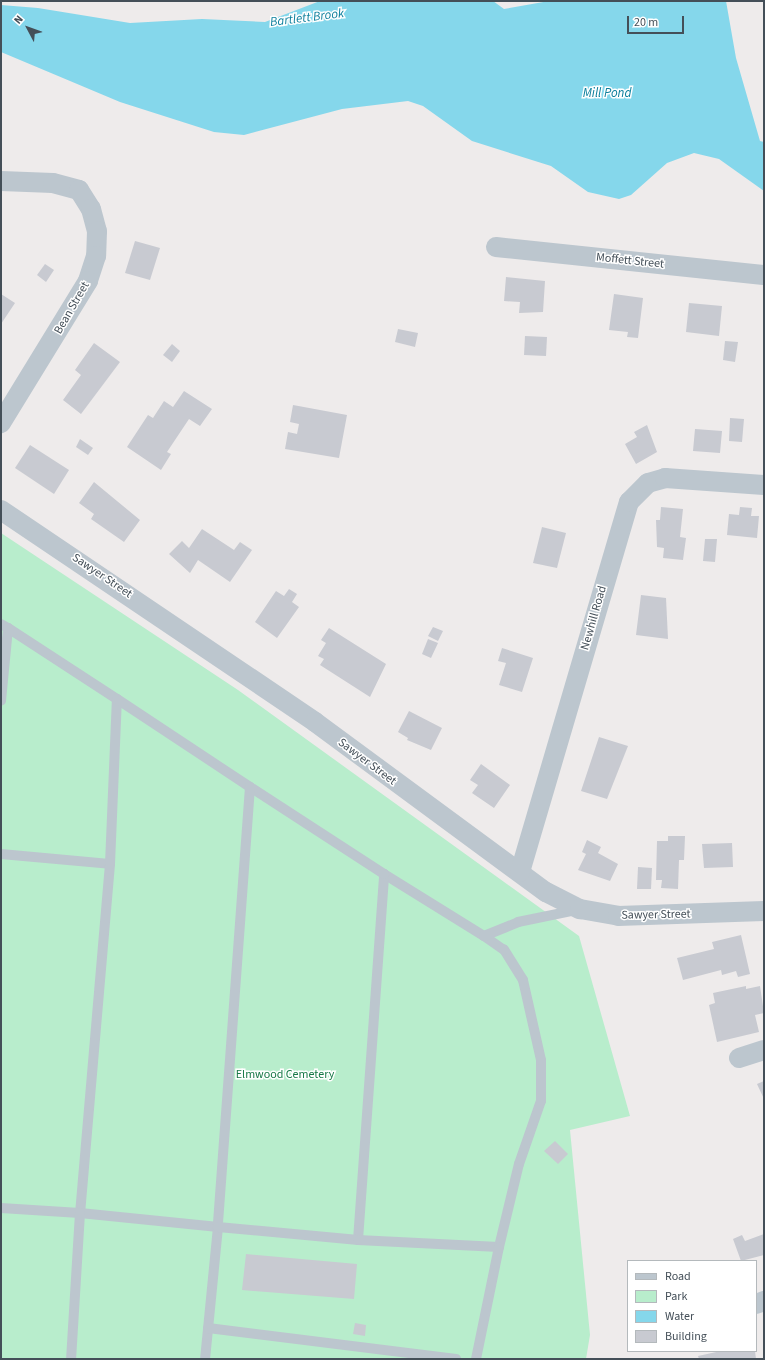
<!DOCTYPE html>
<style>
body{margin:0}
#map{position:relative;width:765px;height:1360px;overflow:hidden;background:#eeebeb;font-family:"Source Sans 3",sans-serif}
div>[style]{position:absolute}
.green>*{inset:0;background:#b8edcc}
.water>*{inset:0;background:#85d7eb}
.building>*{inset:0;background:#c8cad1}
.service>*{height:10px;margin:-5px;padding:0 5px;transform-origin:5px;border-radius:5px;background:#bcc6ce}
.minor>*{height:20px;margin:-10px;padding:0 10px;transform-origin:10px;border-radius:10px;background:#bcc6ce}
span{translate:-50% -50%;white-space:nowrap;text-align:center;line-height:1.15;-webkit-text-stroke:3px #fff;paint-order:stroke}
.street-label{font-size:12px;color:#444f58}
.park-label{font-size:12px;color:#167846}
.water-label{font-size:13px;color:#0c7f9c;font-style:italic}
.frame{position:absolute;inset:0;border:2px solid #444f58;pointer-events:none}
.legend{position:absolute;left:627px;top:1260px;width:130px;height:92px;box-sizing:border-box;background:#fff;border:1px solid #b4b9bc;margin:0;padding:5px 7px;list-style:none;font-size:12px;color:#444f58}
.legend li{display:flex;align-items:center;gap:8px;height:20px}
.legend b{width:20px;border:1px solid #b4b9bc}
.north{position:absolute;left:8px;top:8px;width:40px;height:40px;-webkit-text-stroke:3px #fff;paint-order:stroke;rotate:311deg;font-size:11px;font-weight:700;line-height:16px;text-align:center;color:#444f58}
.north::after{content:'';display:block;margin:auto;width:14px;height:18px;background:#444f58;clip-path:polygon(50% 0,100% 100%,50% 72%,0 100%)}
.scale{position:absolute;left:627px;top:16px;width:57px;height:18px;box-sizing:border-box;border:2px solid #444f58;border-top:0;padding-left:5px;font-size:12px;line-height:14px;white-space:nowrap;color:#444f58;-webkit-text-stroke:3px #fff;paint-order:stroke}
</style>
<div id="map">
<div class="green">
<i style="clip-path:polygon(1px 533px,238px 690px,579px 936px,630px 1116px,570px 1130px,590px 1335px,586px 1359px,1px 1359px)"></i>
</div>
<div class="water">
<i style="clip-path:polygon(320px 1px,493px 1px,504px 9px,549px 1px,726px 1px,736px 58px,760px 141px,764px 142px,764px 191px,719px 159px,694px 153px,667px 163px,631px 195px,619px 199px,588px 192px,551px 166px,472px 141px,423px 106px,408px 101px,342px 109px,244px 135px,214px 132px,120px 102px,1px 52px,1px 5px,38px 8px,130px 23px,202px 19px,265px 22px)"></i>
</div>
<div class="building">
<i style="clip-path:polygon(135px 241px,160px 248px,150px 280px,125px 273px)"></i>
<i style="clip-path:polygon(45px 264px,54px 270px,46px 282px,37px 275px)"></i>
<i style="clip-path:polygon(506px 277px,545px 281px,543px 312px,519px 313px,520px 302px,504px 301px)"></i>
<i style="clip-path:polygon(1px 294px,15px 303px,1px 324px)"></i>
<i style="clip-path:polygon(614px 294px,643px 298px,638px 338px,627px 337px,628px 332px,609px 330px)"></i>
<i style="clip-path:polygon(689px 303px,722px 306px,719px 336px,686px 332px)"></i>
<i style="clip-path:polygon(398px 329px,418px 333px,415px 347px,395px 342px)"></i>
<i style="clip-path:polygon(525px 336px,547px 337px,546px 356px,524px 355px)"></i>
<i style="clip-path:polygon(725px 341px,738px 342px,735px 362px,723px 360px)"></i>
<i style="clip-path:polygon(94px 343px,120px 362px,81px 414px,63px 400px,81px 375px,75px 370px)"></i>
<i style="clip-path:polygon(172px 344px,180px 351px,172px 362px,163px 355px)"></i>
<i style="clip-path:polygon(184px 391px,212px 409px,200px 426px,189px 419px,167px 452px,171px 454px,161px 470px,127px 447px,148px 415px,153px 418px,164px 401px,173px 407px)"></i>
<i style="clip-path:polygon(293px 405px,347px 415px,339px 458px,285px 449px,288px 432px,297px 434px,299px 424px,290px 422px)"></i>
<i style="clip-path:polygon(730px 418px,744px 419px,742px 442px,729px 441px)"></i>
<i style="clip-path:polygon(647px 425px,657px 452px,636px 464px,625px 444px,637px 437px,634px 432px)"></i>
<i style="clip-path:polygon(695px 429px,722px 431px,720px 453px,693px 451px)"></i>
<i style="clip-path:polygon(80px 439px,93px 448px,88px 455px,76px 447px)"></i>
<i style="clip-path:polygon(30px 445px,69px 470px,54px 494px,15px 468px)"></i>
<i style="clip-path:polygon(94px 482px,140px 520px,124px 542px,91px 519px,94px 514px,79px 503px)"></i>
<i style="clip-path:polygon(661px 507px,683px 509px,680px 537px,686px 538px,683px 560px,663px 558px,664px 548px,657px 547px,656px 520px,660px 520px)"></i>
<i style="clip-path:polygon(740px 507px,752px 508px,751px 516px,759px 516px,757px 538px,727px 535px,729px 514px,739px 515px)"></i>
<i style="clip-path:polygon(542px 527px,566px 533px,557px 568px,533px 563px)"></i>
<i style="clip-path:polygon(202px 529px,234px 550px,240px 542px,252px 550px,230px 582px,198px 560px,190px 573px,169px 554px,182px 541px,189px 548px)"></i>
<i style="clip-path:polygon(705px 539px,717px 539px,715px 562px,703px 561px)"></i>
<i style="clip-path:polygon(289px 589px,297px 594px,292px 602px,299px 607px,277px 638px,255px 622px,276px 591px,284px 596px)"></i>
<i style="clip-path:polygon(641px 595px,666px 598px,668px 639px,636px 635px)"></i>
<i style="clip-path:polygon(433px 627px,443px 631px,438px 641px,428px 636px)"></i>
<i style="clip-path:polygon(329px 628px,386px 664px,370px 697px,320px 665px,324px 659px,318px 656px,326px 643px,321px 640px)"></i>
<i style="clip-path:polygon(428px 639px,438px 643px,431px 658px,422px 654px)"></i>
<i style="clip-path:polygon(502px 648px,533px 658px,522px 692px,499px 685px,506px 663px,498px 661px)"></i>
<i style="clip-path:polygon(409px 711px,442px 728px,431px 750px,407px 740px,408px 738px,398px 732px)"></i>
<i style="clip-path:polygon(599px 737px,628px 746px,607px 799px,581px 791px)"></i>
<i style="clip-path:polygon(481px 764px,510px 785px,494px 808px,472px 793px,478px 785px,470px 780px)"></i>
<i style="clip-path:polygon(668px 836px,685px 836px,684px 860px,679px 860px,678px 889px,661px 888px,662px 880px,656px 880px,657px 841px,668px 841px)"></i>
<i style="clip-path:polygon(587px 840px,601px 847px,598px 853px,618px 864px,610px 881px,578px 870px,586px 854px,582px 852px)"></i>
<i style="clip-path:polygon(732px 843px,733px 867px,704px 868px,702px 844px)"></i>
<i style="clip-path:polygon(638px 867px,652px 868px,651px 889px,637px 889px)"></i>
<i style="clip-path:polygon(741px 935px,750px 974px,738px 977px,736px 971px,722px 975px,721px 970px,683px 980px,677px 958px,714px 949px,712px 942px)"></i>
<i style="clip-path:polygon(746px 986px,746px 989px,760px 986px,764px 1013px,755px 1015px,759px 1032px,717px 1042px,709px 1005px,715px 1003px,713px 993px)"></i>
<i style="clip-path:polygon(764px 1081px,764px 1099px,757px 1084px)"></i>
<i style="clip-path:polygon(555px 1141px,568px 1154px,558px 1164px,544px 1151px)"></i>
<i style="clip-path:polygon(764px 1234px,764px 1255px,741px 1261px,733px 1239px,742px 1235px,745px 1241px)"></i>
<i style="clip-path:polygon(246px 1254px,357px 1264px,354px 1299px,242px 1290px)"></i>
<i style="clip-path:polygon(355px 1323px,366px 1325px,365px 1336px,353px 1334px)"></i>
<i style="clip-path:polygon(721px 1351px,755px 1351px,756px 1359px,699px 1359px,698px 1356px)"></i>
</div>
<div class="service">
<i style="left:1px;top:624px;width:8px;rotate:30deg"></i>
<i style="left:8px;top:628px;width:73px;rotate:95.5deg"></i>
<i style="left:8px;top:628px;width:130px;rotate:33.1deg"></i>
<i style="left:1px;top:854px;width:109px;rotate:5.2deg"></i>
<i style="left:110px;top:864px;width:350px;rotate:94.9deg"></i>
<i style="left:80px;top:1213px;width:139px;rotate:5.8deg"></i>
<i style="left:218px;top:1227px;width:133px;rotate:95.6deg"></i>
<i style="left:110px;top:864px;width:165px;rotate:-87.6deg"></i>
<i style="left:117px;top:699px;width:159px;rotate:33.5deg"></i>
<i style="left:384px;top:874px;width:118px;rotate:31.8deg"></i>
<i style="left:1px;top:1208px;width:79px;rotate:3.6deg"></i>
<i style="left:80px;top:1213px;width:146px;rotate:93.5deg"></i>
<i style="left:358px;top:1240px;width:367px;rotate:-85.9deg"></i>
<i style="left:384px;top:874px;width:160px;rotate:-147deg"></i>
<i style="left:250px;top:787px;width:441px;rotate:94.2deg"></i>
<i style="left:218px;top:1227px;width:141px;rotate:5.3deg"></i>
<i style="left:358px;top:1240px;width:141px;rotate:2.8deg"></i>
<i style="left:499px;top:1247px;width:85px;rotate:-76.5deg"></i>
<i style="left:519px;top:1164px;width:67px;rotate:-70.8deg"></i>
<i style="left:541px;top:1101px;width:41px;rotate:-90deg"></i>
<i style="left:541px;top:1060px;width:82px;rotate:-102.7deg"></i>
<i style="left:523px;top:980px;width:36px;rotate:-122deg"></i>
<i style="left:504px;top:950px;width:24px;rotate:-145deg"></i>
<i style="left:484px;top:936px;width:37px;rotate:-22deg"></i>
<i style="left:518px;top:922px;width:59px;rotate:-11.7deg"></i>
<i style="left:208px;top:1328px;width:250px;rotate:7.1deg"></i>
<i style="left:476px;top:1359px;width:114px;rotate:-78.4deg"></i>
</div>
<div class="minor">
<i style="left:1px;top:181px;width:52px;rotate:2.2deg"></i>
<i style="left:53px;top:183px;width:27px;rotate:15deg"></i>
<i style="left:79px;top:190px;width:22px;rotate:58deg"></i>
<i style="left:91px;top:209px;width:23px;rotate:75deg"></i>
<i style="left:97px;top:231px;width:25px;rotate:92deg"></i>
<i style="left:96px;top:256px;width:26px;rotate:108deg"></i>
<i style="left:88px;top:281px;width:167px;rotate:121.5deg"></i>
<i style="left:496px;top:247px;width:269px;rotate:6deg"></i>
<i style="left:1px;top:510px;width:379px;rotate:34deg"></i>
<i style="left:315px;top:722px;width:287px;rotate:36.4deg"></i>
<i style="left:546px;top:892px;width:38px;rotate:27deg"></i>
<i style="left:580px;top:909px;width:39px;rotate:10deg"></i>
<i style="left:618px;top:916px;width:146px;rotate:-2deg"></i>
<i style="left:520px;top:872px;width:386px;rotate:-73.6deg"></i>
<i style="left:629px;top:502px;width:27px;rotate:-45deg"></i>
<i style="left:648px;top:483px;width:18px;rotate:-16deg"></i>
<i style="left:665px;top:478px;width:99px;rotate:4deg"></i>
<i style="left:739px;top:1058px;width:26px;rotate:-18deg"></i>
<i style="left:756px;top:1304px;width:9px;rotate:-21deg"></i>
</div>
<div class="street-label">
<span style="left:630px;top:261px;rotate:6deg">Moffett Street</span>
<span style="left:72px;top:308px;rotate:-60deg">Bean Street</span>
<span style="left:102px;top:576px;rotate:34deg">Sawyer Street</span>
<span style="left:594px;top:618px;rotate:-74deg">Newhill Road</span>
<span style="left:367px;top:762px;rotate:37deg">Sawyer Street</span>
<span style="left:656px;top:915px;rotate:-1deg">Sawyer Street</span>
</div>
<div class="park-label">
<span style="left:285px;top:1075px">Elmwood Cemetery</span>
</div>
<div class="water-label">
<span style="left:307px;top:18px;rotate:-7deg">Bartlett Brook</span>
<span style="left:607px;top:93px">Mill Pond</span>
</div>
<div class="frame"></div>
<ul class="legend">
<li><b style="height:5px;background:#bcc6ce"></b>Road</li>
<li><b style="height:11px;background:#b8edcc"></b>Park</li>
<li><b style="height:11px;background:#85d7eb"></b>Water</li>
<li><b style="height:11px;background:#c8cad1"></b>Building</li>
</ul>
<div class="north">N</div>
<div class="scale">20 m</div>
</div>
